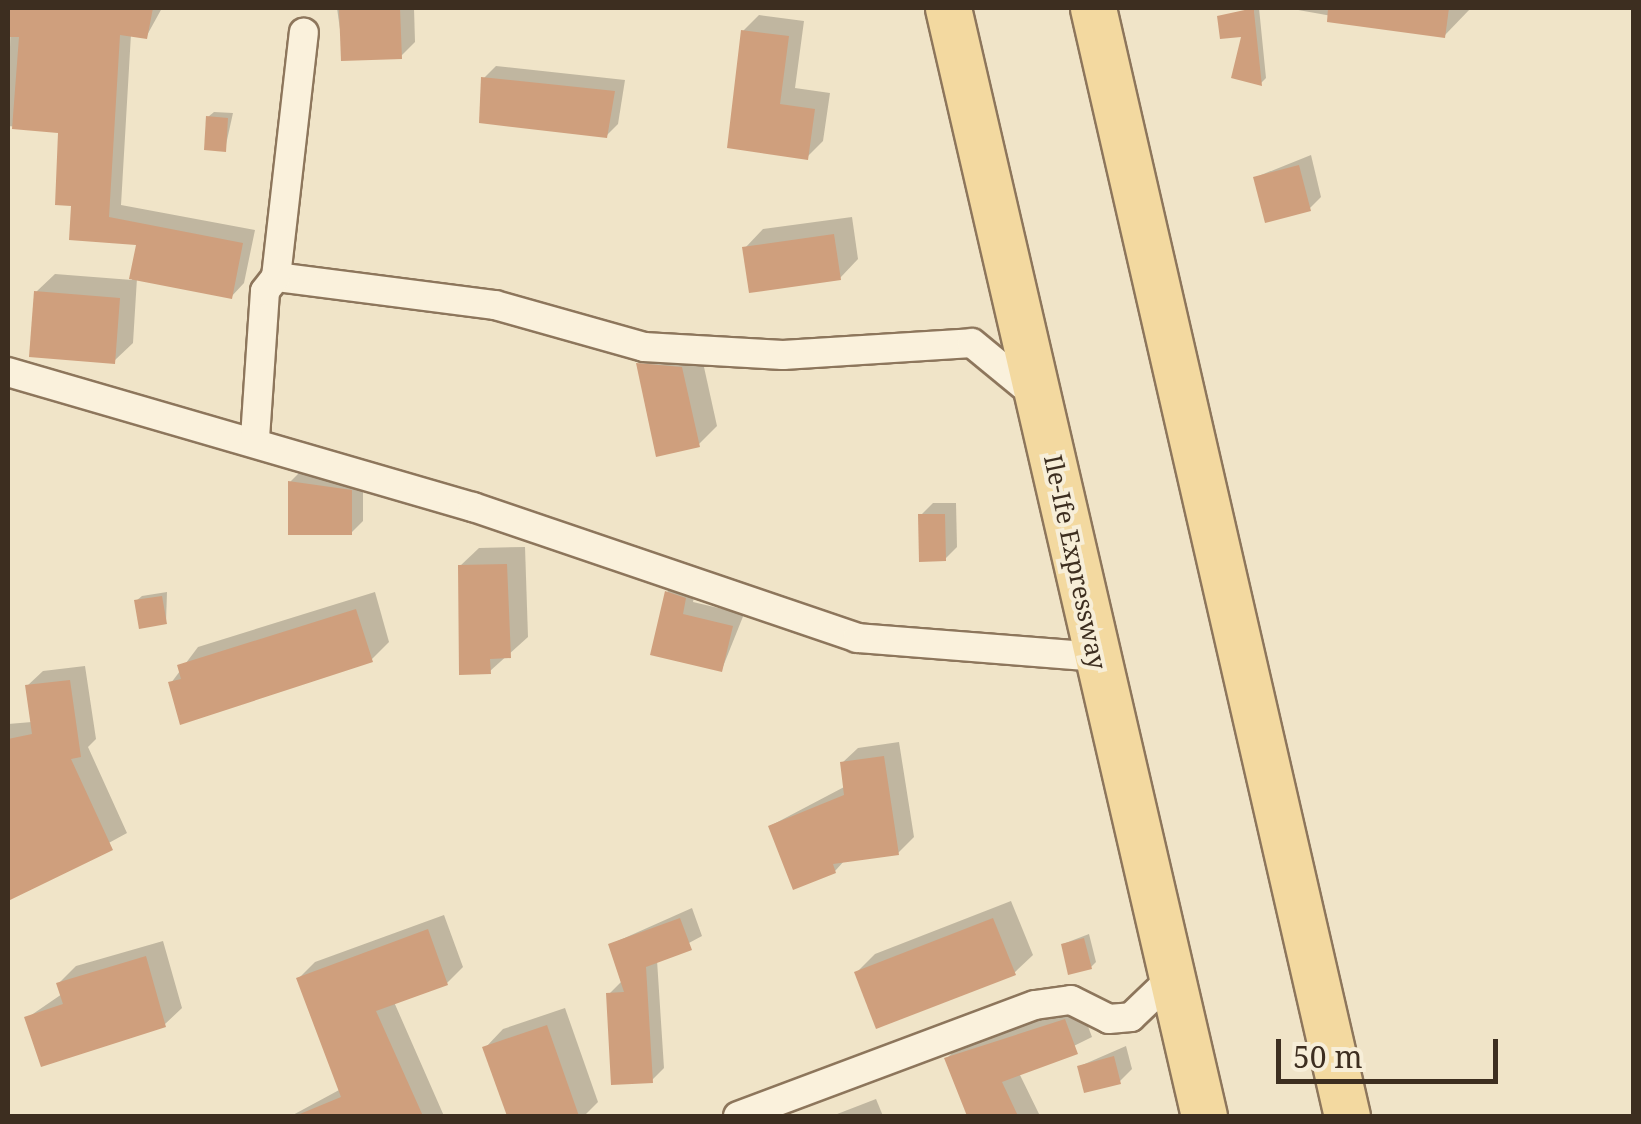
<!DOCTYPE html>
<style>
body{margin:0}
#map{position:relative;width:1641px;height:1124px;overflow:hidden;background:#f0e4c8;font-family:"Noto Serif",serif}
div>[style]{position:absolute}
.shadow>*{inset:0;background:#0003}
.building>*{inset:0;background:#cf9f7d}
.roads{filter:drop-shadow(2px 0 #8d765c) drop-shadow(-2px 0 #8d765c) drop-shadow(0 2px #8d765c) drop-shadow(0 -2px #8d765c)}
.street>*{height:28px;margin:-14px;padding:0 14px;transform-origin:14px;border-radius:14px;background:#faf1dc}
.primary>*{height:45px;margin:-22.5px;padding:0 22.5px;transform-origin:22.5px;border-radius:22.5px;background:#f3d9a0}
span{translate:-50% -50%;white-space:nowrap;text-align:center;line-height:1.15;-webkit-text-stroke:8px #f7eed8;paint-order:stroke}
.street-label{font-size:25px;color:#3d2e20}
.frame{position:absolute;inset:0;border:10px solid #3d2e20;pointer-events:none}
.scale{position:absolute;left:1276px;top:1039px;width:222px;height:45px;box-sizing:border-box;border:5px solid #3d2e20;border-top:0;padding-left:12px;font-size:30px;line-height:35px;white-space:nowrap;color:#3d2e20;-webkit-text-stroke:8px #f7eed8;paint-order:stroke}
</style>
<div id="map">
<div class="shadow">
<i style="clip-path:polygon(11px 8px,162px 8px,146px 37px,131px 34px,121px 205px,255px 230px,244px 283px,231px 297px,137px 278px,133px 343px,114px 361px,36px 292px,55px 274px,132px 280px,139px 243px,74px 203px,61px 131px,8px 126px)"></i>
<i style="clip-path:polygon(337px 8px,414px 8px,415px 42px,401px 56px,344px 58px)"></i>
<i style="clip-path:polygon(1259px 8px,1266px 78px,1261px 83px,1245px 34px,1220px 17px)"></i>
<i style="clip-path:polygon(1287px 8px,1471px 8px,1444px 36px)"></i>
<i style="clip-path:polygon(759px 15px,804px 21px,795px 88px,830px 93px,823px 141px,807px 157px,730px 146px,743px 31px)"></i>
<i style="clip-path:polygon(496px 66px,625px 80px,618px 124px,606px 136px,484px 78px)"></i>
<i style="clip-path:polygon(214px 112px,233px 113px,225px 149px,208px 117px)"></i>
<i style="clip-path:polygon(1311px 155px,1321px 197px,1309px 209px,1256px 177px)"></i>
<i style="clip-path:polygon(852px 217px,858px 259px,840px 278px,745px 248px,763px 229px)"></i>
<i style="clip-path:polygon(657px 346px,700px 349px,717px 426px,698px 445px,639px 364px)"></i>
<i style="clip-path:polygon(302px 470px,363px 479px,363px 521px,351px 533px,290px 482px)"></i>
<i style="clip-path:polygon(933px 503px,956px 503px,957px 547px,945px 559px,921px 515px)"></i>
<i style="clip-path:polygon(525px 547px,528px 637px,490px 671px,460px 566px,479px 548px)"></i>
<i style="clip-path:polygon(679px 580px,696px 586px,693px 602px,744px 614px,722px 669px,667px 592px)"></i>
<i style="clip-path:polygon(167px 592px,166px 622px,136px 601px,142px 596px)"></i>
<i style="clip-path:polygon(375px 592px,389px 642px,371px 660px,171px 683px,198px 647px)"></i>
<i style="clip-path:polygon(85px 666px,96px 739px,88px 747px,127px 833px,8px 898px,8px 724px,32px 722px,27px 686px,43px 671px)"></i>
<i style="clip-path:polygon(899px 742px,914px 837px,898px 853px,845px 860px,835px 871px,770px 826px,846px 786px,842px 763px,858px 748px)"></i>
<i style="clip-path:polygon(1011px 901px,1033px 955px,1014px 973px,857px 972px,875px 954px)"></i>
<i style="clip-path:polygon(692px 908px,702px 936px,657px 960px,664px 1068px,652px 1080px,609px 994px,621px 982px,611px 944px)"></i>
<i style="clip-path:polygon(444px 915px,463px 967px,447px 983px,394px 1002px,444px 1116px,291px 1116px,341px 1089px,299px 978px,315px 962px)"></i>
<i style="clip-path:polygon(1089px 934px,1096px 962px,1091px 967px,1063px 944px)"></i>
<i style="clip-path:polygon(163px 941px,182px 1008px,164px 1025px,27px 1018px,62px 994px,58px 984px,76px 966px)"></i>
<i style="clip-path:polygon(1080px 1005px,1092px 1037px,1019px 1073px,1040px 1116px,991px 1116px,947px 1058px,962px 1043px)"></i>
<i style="clip-path:polygon(565px 1008px,598px 1102px,584px 1116px,510px 1116px,485px 1048px,503px 1029px)"></i>
<i style="clip-path:polygon(1126px 1046px,1132px 1069px,1120px 1081px,1080px 1066px)"></i>
<i style="clip-path:polygon(876px 1099px,883px 1116px,832px 1116px)"></i>
</div>
<div class="building">
<i style="clip-path:polygon(8px 8px,153px 8px,147px 39px,120px 35px,109px 217px,243px 243px,232px 299px,129px 279px,136px 245px,69px 240px,71px 206px,55px 205px,58px 133px,12px 129px,19px 37px,8px 37px)"></i>
<i style="clip-path:polygon(339px 8px,400px 8px,402px 59px,341px 61px)"></i>
<i style="clip-path:polygon(1254px 8px,1254px 12px,1262px 86px,1231px 78px,1241px 37px,1220px 39px,1217px 16px)"></i>
<i style="clip-path:polygon(1328px 8px,1449px 8px,1445px 38px,1327px 22px)"></i>
<i style="clip-path:polygon(741px 30px,789px 36px,780px 104px,815px 109px,808px 160px,727px 148px)"></i>
<i style="clip-path:polygon(481px 77px,615px 91px,607px 138px,479px 123px)"></i>
<i style="clip-path:polygon(206px 116px,228px 118px,226px 152px,204px 150px)"></i>
<i style="clip-path:polygon(1299px 165px,1311px 211px,1265px 223px,1253px 177px)"></i>
<i style="clip-path:polygon(834px 234px,841px 280px,749px 293px,742px 247px)"></i>
<i style="clip-path:polygon(34px 291px,120px 298px,115px 364px,29px 357px)"></i>
<i style="clip-path:polygon(636px 363px,682px 367px,700px 447px,656px 457px)"></i>
<i style="clip-path:polygon(288px 481px,352px 490px,352px 535px,288px 535px)"></i>
<i style="clip-path:polygon(918px 514px,945px 514px,946px 561px,919px 562px)"></i>
<i style="clip-path:polygon(507px 564px,511px 658px,490px 659px,491px 674px,459px 675px,458px 565px)"></i>
<i style="clip-path:polygon(665px 591px,686px 598px,683px 614px,733px 626px,722px 672px,650px 655px)"></i>
<i style="clip-path:polygon(162px 596px,167px 624px,139px 629px,134px 600px)"></i>
<i style="clip-path:polygon(356px 609px,373px 662px,180px 725px,168px 682px,181px 679px,177px 665px)"></i>
<i style="clip-path:polygon(70px 680px,81px 757px,71px 759px,113px 850px,8px 901px,8px 739px,32px 734px,25px 685px)"></i>
<i style="clip-path:polygon(884px 756px,899px 855px,833px 864px,836px 873px,793px 890px,768px 826px,844px 795px,840px 762px)"></i>
<i style="clip-path:polygon(680px 918px,692px 950px,646px 967px,653px 1083px,611px 1085px,606px 993px,624px 992px,608px 944px)"></i>
<i style="clip-path:polygon(993px 918px,1016px 975px,876px 1029px,854px 972px)"></i>
<i style="clip-path:polygon(428px 929px,448px 985px,376px 1011px,423px 1116px,295px 1116px,341px 1097px,296px 978px)"></i>
<i style="clip-path:polygon(1084px 938px,1092px 969px,1068px 975px,1061px 944px)"></i>
<i style="clip-path:polygon(146px 956px,166px 1027px,41px 1067px,24px 1017px,63px 1004px,56px 983px)"></i>
<i style="clip-path:polygon(1065px 1019px,1078px 1054px,1002px 1082px,1018px 1116px,967px 1116px,944px 1058px)"></i>
<i style="clip-path:polygon(547px 1025px,579px 1116px,507px 1116px,482px 1047px)"></i>
<i style="clip-path:polygon(1114px 1056px,1121px 1084px,1084px 1093px,1077px 1066px)"></i>
</div>
<div class="roads">
<div class="street">
<i style="left:276px;top:277px;width:221px;rotate:7.3deg"></i>
<i style="left:495px;top:305px;width:155px;rotate:15.7deg"></i>
<i style="left:644px;top:347px;width:139px;rotate:3.3deg"></i>
<i style="left:783px;top:355px;width:189px;rotate:-3.6deg"></i>
<i style="left:972px;top:343px;width:82px;rotate:39.5deg"></i>
<i style="left:8px;top:372px;width:484px;rotate:16.2deg"></i>
<i style="left:473px;top:507px;width:406px;rotate:18.8deg"></i>
<i style="left:857px;top:638px;width:241px;rotate:4.5deg"></i>
<i style="left:255px;top:438px;width:147px;rotate:-86.1deg"></i>
<i style="left:265px;top:291px;width:18px;rotate:-52deg"></i>
<i style="left:276px;top:277px;width:246px;rotate:-83.5deg"></i>
<i style="left:738px;top:1116px;width:317px;rotate:-20.5deg"></i>
<i style="left:1035px;top:1005px;width:36px;rotate:-8deg"></i>
<i style="left:1071px;top:1000px;width:42px;rotate:26.6deg"></i>
<i style="left:1109px;top:1019px;width:22px;rotate:-5deg"></i>
<i style="left:1131px;top:1017px;width:61px;rotate:-43.7deg"></i>
</div>
<div class="primary">
<i style="left:948px;top:8px;width:1137px;rotate:76.99deg"></i>
<i style="left:1093px;top:8px;width:1137px;rotate:77.09deg"></i>
</div>
</div>
<div class="street-label">
<span style="left:1076px;top:562px;rotate:78deg">Ile-Ife Expressway</span>
</div>
<div class="frame"></div>
<div class="scale">50 m</div>
</div>
